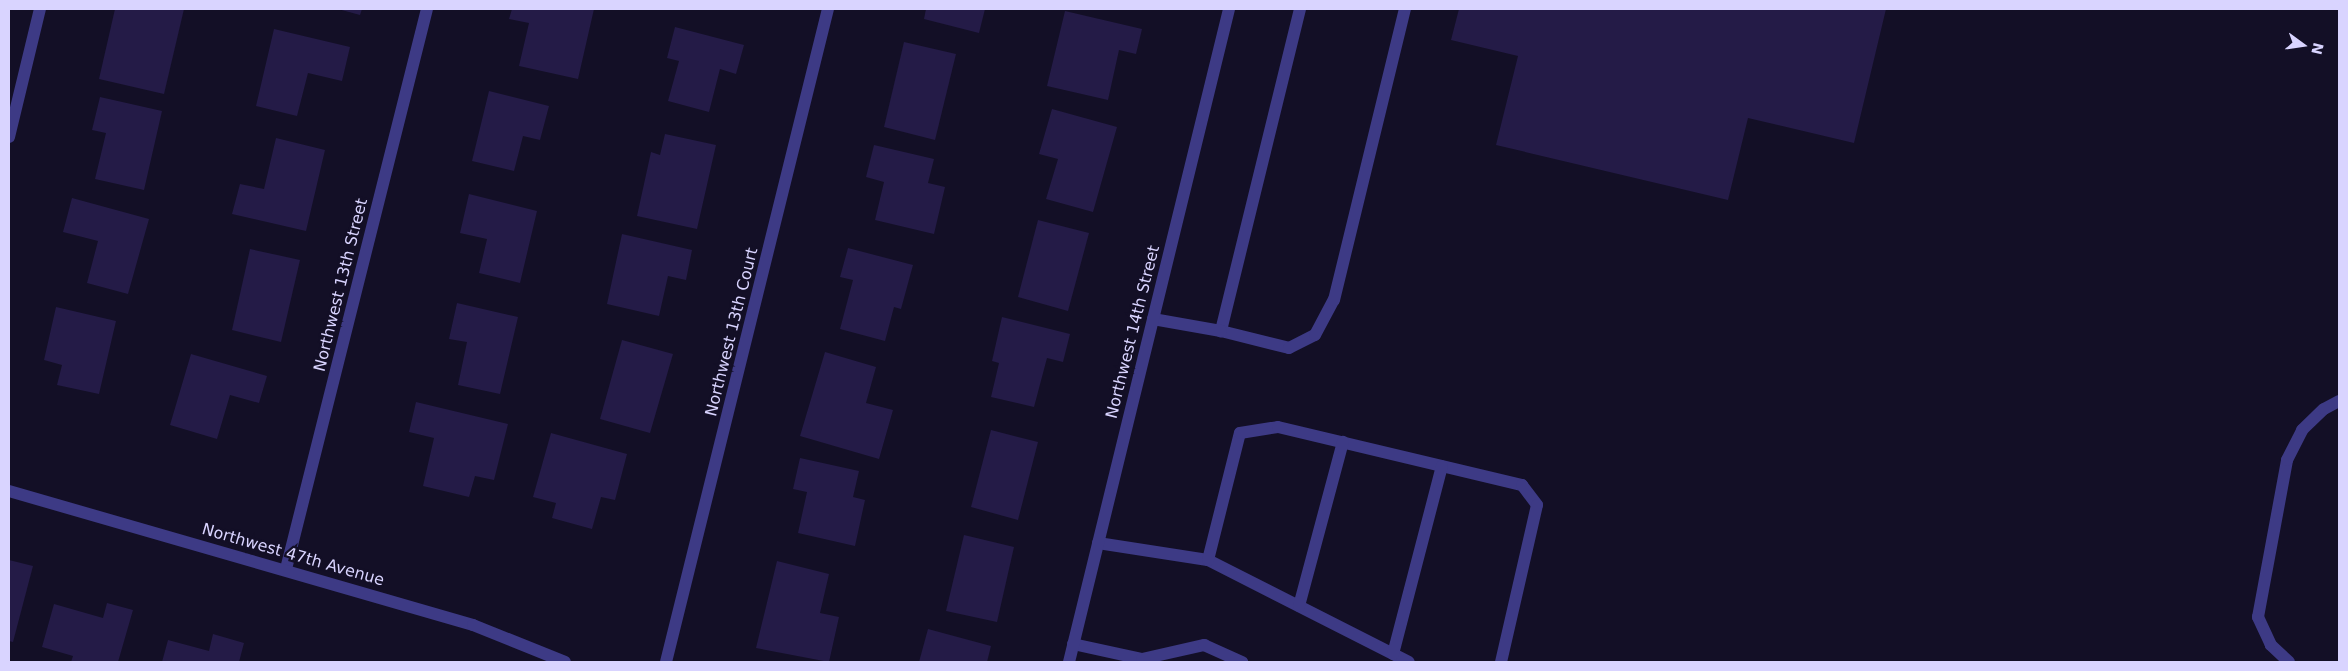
<!DOCTYPE html>
<style>
body{margin:0}
#map{position:relative;width:2348px;height:671px;overflow:hidden;background:#130f26;font-family:"DejaVu Sans",sans-serif}
div>[style]{position:absolute}
.building>*{inset:0;background:#241b47}
.service>*{height:12px;margin:-6px;padding:0 6px;transform-origin:6px;border-radius:6px;background:#3d3a85}
.minor>*{height:12px;margin:-6px;padding:0 6px;transform-origin:6px;border-radius:6px;background:#3d3a85}
.tertiary>*{height:12px;margin:-6px;padding:0 6px;transform-origin:6px;border-radius:6px;background:#3d3a85}
span{translate:-50% -50%;white-space:nowrap;text-align:center;line-height:1.15;-webkit-text-stroke:4.5px #130f26;paint-order:stroke}
.street-label{font-size:16px;color:#d9d4ff}
.frame{position:absolute;inset:0;border:10px solid #d9d4ff;pointer-events:none}
.north{position:absolute;left:2278px;top:20px;width:50px;height:50px;-webkit-text-stroke:4px #130f26;paint-order:stroke;rotate:104deg;font-size:14px;font-weight:700;line-height:20px;text-align:center;color:#d9d4ff}
.north::after{content:'';display:block;margin:auto;width:18px;height:22px;background:#d9d4ff;clip-path:polygon(50% 0,100% 100%,50% 72%,0 100%)}
</style>
<div id="map">
<div class="building">
<i style="clip-path:polygon(115px 9px,184px 9px,164px 94px,99px 79px)"></i>
<i style="clip-path:polygon(338px 9px,362px 9px,360px 15px)"></i>
<i style="clip-path:polygon(512px 9px,594px 9px,578px 79px,519px 66px,529px 23px,509px 19px)"></i>
<i style="clip-path:polygon(926px 9px,985px 9px,979px 33px,924px 19px)"></i>
<i style="clip-path:polygon(1459px 9px,1886px 9px,1854px 143px,1748px 118px,1728px 200px,1496px 145px,1518px 56px,1451px 40px)"></i>
<i style="clip-path:polygon(1065px 11px,1142px 29px,1136px 54px,1119px 50px,1108px 100px,1047px 86px)"></i>
<i style="clip-path:polygon(675px 27px,744px 45px,736px 74px,720px 69px,709px 112px,668px 101px,679px 61px,667px 58px)"></i>
<i style="clip-path:polygon(274px 29px,350px 47px,342px 81px,308px 73px,297px 116px,256px 106px)"></i>
<i style="clip-path:polygon(904px 42px,956px 54px,935px 140px,884px 127px)"></i>
<i style="clip-path:polygon(489px 91px,549px 106px,540px 140px,523px 136px,514px 171px,472px 161px)"></i>
<i style="clip-path:polygon(100px 97px,162px 111px,144px 190px,95px 179px,106px 133px,92px 130px)"></i>
<i style="clip-path:polygon(1052px 109px,1117px 127px,1093px 212px,1046px 199px,1058px 159px,1039px 154px)"></i>
<i style="clip-path:polygon(665px 134px,716px 145px,697px 229px,637px 216px,651px 152px,660px 155px)"></i>
<i style="clip-path:polygon(276px 138px,325px 150px,306px 231px,232px 214px,240px 184px,264px 189px)"></i>
<i style="clip-path:polygon(874px 145px,934px 159px,928px 183px,945px 187px,934px 234px,875px 220px,884px 182px,866px 177px)"></i>
<i style="clip-path:polygon(469px 194px,537px 211px,520px 283px,479px 273px,487px 239px,460px 233px)"></i>
<i style="clip-path:polygon(72px 198px,149px 219px,128px 294px,87px 283px,98px 241px,63px 232px)"></i>
<i style="clip-path:polygon(1038px 220px,1089px 233px,1068px 311px,1018px 297px)"></i>
<i style="clip-path:polygon(622px 234px,692px 250px,686px 280px,668px 276px,659px 316px,607px 304px)"></i>
<i style="clip-path:polygon(848px 248px,913px 265px,901px 309px,894px 307px,885px 341px,840px 329px,853px 280px,840px 277px)"></i>
<i style="clip-path:polygon(250px 249px,300px 260px,281px 342px,232px 330px)"></i>
<i style="clip-path:polygon(457px 303px,518px 317px,500px 394px,458px 385px,467px 342px,449px 339px)"></i>
<i style="clip-path:polygon(56px 307px,116px 321px,99px 394px,57px 385px,62px 365px,44px 360px)"></i>
<i style="clip-path:polygon(1002px 317px,1070px 334px,1063px 362px,1047px 358px,1034px 407px,991px 397px,999px 363px,992px 361px)"></i>
<i style="clip-path:polygon(622px 340px,673px 354px,650px 433px,600px 419px)"></i>
<i style="clip-path:polygon(825px 352px,876px 367px,866px 403px,893px 410px,879px 459px,800px 436px)"></i>
<i style="clip-path:polygon(191px 354px,267px 376px,259px 403px,230px 395px,217px 439px,170px 425px)"></i>
<i style="clip-path:polygon(416px 402px,508px 424px,494px 480px,475px 476px,469px 497px,423px 486px,434px 438px,409px 432px)"></i>
<i style="clip-path:polygon(991px 430px,1038px 442px,1018px 520px,971px 507px)"></i>
<i style="clip-path:polygon(551px 433px,627px 454px,615px 500px,601px 497px,592px 529px,552px 518px,556px 503px,533px 497px)"></i>
<i style="clip-path:polygon(800px 458px,859px 471px,853px 497px,865px 500px,855px 546px,798px 533px,807px 492px,793px 489px)"></i>
<i style="clip-path:polygon(964px 535px,1014px 547px,997px 622px,946px 611px)"></i>
<i style="clip-path:polygon(9px 560px,33px 566px,13px 642px,9px 641px)"></i>
<i style="clip-path:polygon(777px 561px,829px 574px,820px 613px,839px 617px,829px 662px,756px 648px)"></i>
<i style="clip-path:polygon(107px 603px,133px 610px,118px 662px,71px 662px,73px 656px,42px 647px,54px 604px,103px 618px)"></i>
<i style="clip-path:polygon(928px 629px,991px 646px,987px 662px,919px 662px)"></i>
<i style="clip-path:polygon(213px 634px,244px 643px,239px 662px,162px 662px,168px 640px,209px 651px)"></i>
</div>
<div class="service">
<i style="left:1300px;top:9px;width:332px;rotate:103.8deg"></i>
<i style="left:1221px;top:331px;width:70px;rotate:14deg"></i>
<i style="left:1289px;top:348px;width:29px;rotate:-27deg"></i>
<i style="left:1315px;top:335px;width:40px;rotate:-62deg"></i>
<i style="left:1334px;top:300px;width:300px;rotate:-76.3deg"></i>
<i style="left:1153px;top:319px;width:69px;rotate:10deg"></i>
<i style="left:1098px;top:543px;width:111px;rotate:8.8deg"></i>
<i style="left:1208px;top:560px;width:225px;rotate:26.9deg"></i>
<i style="left:1208px;top:560px;width:131px;rotate:-75.9deg"></i>
<i style="left:1240px;top:433px;width:38px;rotate:-9deg"></i>
<i style="left:1278px;top:427px;width:251px;rotate:13.4deg"></i>
<i style="left:1522px;top:485px;width:25px;rotate:53deg"></i>
<i style="left:1537px;top:505px;width:161px;rotate:102.9deg"></i>
<i style="left:1299px;top:606px;width:170px;rotate:-75deg"></i>
<i style="left:1073px;top:644px;width:71px;rotate:12.3deg"></i>
<i style="left:1142px;top:659px;width:64px;rotate:-12.7deg"></i>
<i style="left:1204px;top:645px;width:42px;rotate:24.1deg"></i>
<i style="left:1393px;top:654px;width:194px;rotate:-75.4deg"></i>
<i style="left:2289px;top:662px;width:25px;rotate:-137deg"></i>
<i style="left:2271px;top:645px;width:31px;rotate:-115deg"></i>
<i style="left:2258px;top:617px;width:160px;rotate:-79.5deg"></i>
<i style="left:2287px;top:460px;width:34px;rotate:-63deg"></i>
<i style="left:2302px;top:430px;width:30px;rotate:-44deg"></i>
<i style="left:2324px;top:409px;width:17px;rotate:-28deg"></i>
</div>
<div class="minor">
<i style="left:9px;top:137px;width:132px;rotate:-76.4deg"></i>
<i style="left:286px;top:569px;width:577px;rotate:-75.87deg"></i>
<i style="left:666px;top:662px;width:673px;rotate:-76.07deg"></i>
<i style="left:1069px;top:662px;width:672px;rotate:-76.23deg"></i>
</div>
<div class="tertiary">
<i style="left:9px;top:491px;width:483px;rotate:16.1deg"></i>
<i style="left:473px;top:625px;width:99px;rotate:21.9deg"></i>
</div>
<div class="street-label">
<span style="left:341px;top:285px;rotate:-76deg">Northwest 13th Street</span>
<span style="left:732px;top:332px;rotate:-76deg">Northwest 13th Court</span>
<span style="left:1133px;top:332px;rotate:-76deg">Northwest 14th Street</span>
<span style="left:293px;top:555px;rotate:16deg">Northwest 47th Avenue</span>
</div>
<div class="frame"></div>
<div class="north">N</div>
</div>
